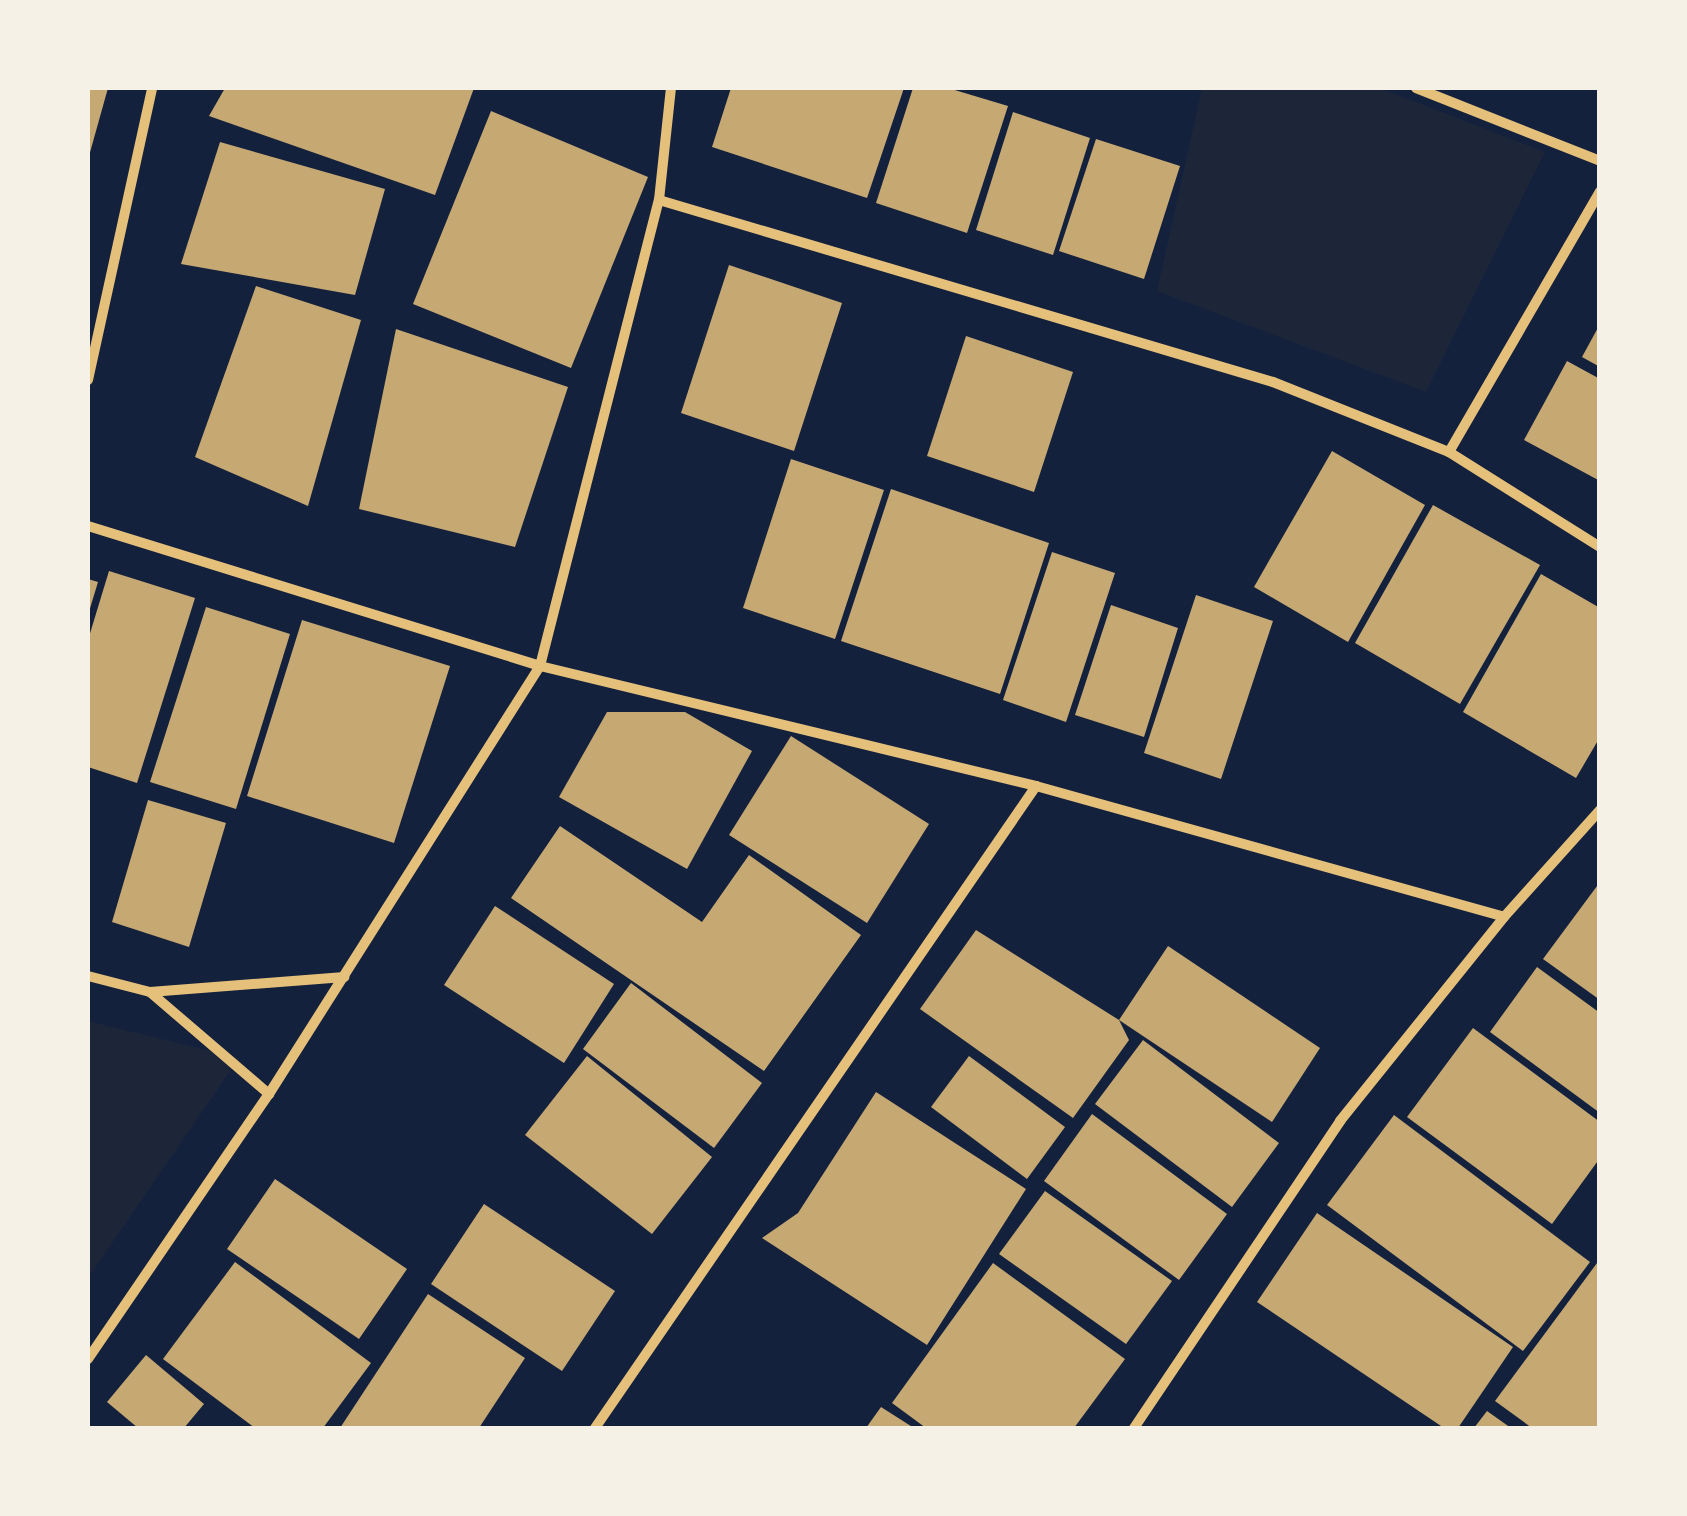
<!DOCTYPE html>
<style>
body{margin:0}
#map{position:relative;width:1687px;height:1516px;overflow:hidden;background:#14213d;font-family:Karla,sans-serif}
div>[style]{position:absolute}
.green>*{inset:0;background:#1d2539}
.building>*{inset:0;background:#c6a872}
.minor>*{height:10px;margin:-5px;padding:0 5px;transform-origin:5px;border-radius:5px;background:#e5c07b}
span{translate:-50% -50%;white-space:nowrap;text-align:center;line-height:1.15;-webkit-text-stroke:9px #f6f1e7;paint-order:stroke}
.frame{position:absolute;inset:0;border:90px solid #f6f1e7;pointer-events:none}
</style>
<div id="map">
<div class="green">
<i style="clip-path:polygon(1202px 88px,1380px 88px,1545px 152px,1426px 392px,1157px 291px)"></i>
<i style="clip-path:polygon(88px 1021px,239px 1058px,88px 1278px)"></i>
</div>
<div class="building">
<i style="clip-path:polygon(88px 88px,108px 88px,89px 156px,88px 156px)"></i>
<i style="clip-path:polygon(225px 88px,474px 88px,435px 195px,209px 116px)"></i>
<i style="clip-path:polygon(731px 88px,904px 88px,867px 198px,712px 147px)"></i>
<i style="clip-path:polygon(913px 88px,948px 88px,1008px 106px,967px 233px,876px 203px)"></i>
<i style="clip-path:polygon(491px 111px,648px 177px,571px 368px,413px 304px)"></i>
<i style="clip-path:polygon(1013px 112px,1090px 138px,1053px 255px,976px 230px)"></i>
<i style="clip-path:polygon(1096px 139px,1180px 166px,1144px 279px,1059px 251px)"></i>
<i style="clip-path:polygon(220px 142px,385px 189px,355px 295px,181px 264px)"></i>
<i style="clip-path:polygon(729px 265px,842px 303px,794px 451px,681px 413px)"></i>
<i style="clip-path:polygon(256px 286px,361px 320px,308px 506px,195px 457px)"></i>
<i style="clip-path:polygon(1600px 324px,1600px 367px,1582px 357px)"></i>
<i style="clip-path:polygon(396px 329px,568px 387px,515px 547px,359px 509px)"></i>
<i style="clip-path:polygon(966px 336px,1073px 372px,1034px 492px,927px 456px)"></i>
<i style="clip-path:polygon(1567px 361px,1600px 379px,1600px 481px,1524px 440px)"></i>
<i style="clip-path:polygon(1332px 451px,1425px 505px,1348px 642px,1254px 587px)"></i>
<i style="clip-path:polygon(791px 459px,884px 490px,835px 639px,743px 608px)"></i>
<i style="clip-path:polygon(891px 489px,1049px 543px,1000px 694px,841px 641px)"></i>
<i style="clip-path:polygon(1433px 505px,1540px 565px,1460px 704px,1355px 643px)"></i>
<i style="clip-path:polygon(1052px 552px,1115px 573px,1066px 722px,1003px 700px)"></i>
<i style="clip-path:polygon(109px 571px,195px 598px,137px 783px,88px 767px,88px 640px)"></i>
<i style="clip-path:polygon(1541px 574px,1600px 608px,1600px 737px,1576px 778px,1463px 712px)"></i>
<i style="clip-path:polygon(88px 579px,98px 582px,88px 615px)"></i>
<i style="clip-path:polygon(1196px 595px,1273px 621px,1221px 779px,1144px 753px)"></i>
<i style="clip-path:polygon(1111px 605px,1178px 628px,1144px 737px,1075px 715px)"></i>
<i style="clip-path:polygon(206px 607px,290px 634px,236px 809px,150px 782px)"></i>
<i style="clip-path:polygon(302px 620px,450px 666px,394px 843px,247px 796px)"></i>
<i style="clip-path:polygon(607px 712px,685px 712px,752px 751px,687px 869px,559px 797px)"></i>
<i style="clip-path:polygon(791px 736px,929px 824px,867px 923px,729px 835px)"></i>
<i style="clip-path:polygon(148px 800px,226px 823px,189px 947px,112px 922px)"></i>
<i style="clip-path:polygon(560px 826px,702px 922px,749px 855px,861px 935px,764px 1071px,511px 898px)"></i>
<i style="clip-path:polygon(1600px 882px,1600px 1000px,1543px 959px)"></i>
<i style="clip-path:polygon(495px 906px,614px 984px,564px 1063px,444px 985px)"></i>
<i style="clip-path:polygon(976px 930px,1119px 1020px,1129px 1040px,1073px 1118px,920px 1009px)"></i>
<i style="clip-path:polygon(1168px 946px,1320px 1048px,1272px 1122px,1119px 1020px)"></i>
<i style="clip-path:polygon(1537px 967px,1600px 1013px,1600px 1113px,1490px 1032px)"></i>
<i style="clip-path:polygon(631px 983px,762px 1083px,714px 1148px,583px 1049px)"></i>
<i style="clip-path:polygon(1473px 1028px,1600px 1122px,1600px 1158px,1552px 1224px,1407px 1117px)"></i>
<i style="clip-path:polygon(1143px 1040px,1279px 1143px,1232px 1207px,1095px 1104px)"></i>
<i style="clip-path:polygon(587px 1056px,712px 1157px,652px 1234px,525px 1135px)"></i>
<i style="clip-path:polygon(969px 1056px,1065px 1127px,1027px 1179px,931px 1107px)"></i>
<i style="clip-path:polygon(876px 1092px,1026px 1189px,927px 1345px,762px 1238px,798px 1213px)"></i>
<i style="clip-path:polygon(1092px 1114px,1227px 1214px,1179px 1280px,1044px 1181px)"></i>
<i style="clip-path:polygon(1394px 1115px,1590px 1262px,1523px 1351px,1327px 1205px)"></i>
<i style="clip-path:polygon(275px 1179px,407px 1269px,359px 1339px,227px 1249px)"></i>
<i style="clip-path:polygon(1045px 1191px,1172px 1281px,1126px 1344px,999px 1254px)"></i>
<i style="clip-path:polygon(484px 1204px,615px 1291px,562px 1371px,431px 1284px)"></i>
<i style="clip-path:polygon(1317px 1213px,1513px 1347px,1458px 1428px,1444px 1428px,1257px 1302px)"></i>
<i style="clip-path:polygon(1600px 1259px,1600px 1428px,1532px 1428px,1495px 1401px)"></i>
<i style="clip-path:polygon(235px 1262px,371px 1363px,323px 1428px,255px 1428px,163px 1359px)"></i>
<i style="clip-path:polygon(993px 1263px,1125px 1359px,1074px 1428px,926px 1428px,892px 1403px)"></i>
<i style="clip-path:polygon(428px 1294px,525px 1358px,479px 1428px,340px 1428px)"></i>
<i style="clip-path:polygon(146px 1355px,204px 1404px,184px 1428px,138px 1428px,107px 1402px)"></i>
<i style="clip-path:polygon(881px 1407px,914px 1428px,866px 1428px)"></i>
<i style="clip-path:polygon(1487px 1411px,1511px 1428px,1474px 1428px)"></i>
</div>
<div class="minor">
<i style="left:1416px;top:88px;width:198px;rotate:21.6deg"></i>
<i style="left:659px;top:200px;width:640px;rotate:16.51deg"></i>
<i style="left:1273px;top:382px;width:189px;rotate:21.7deg"></i>
<i style="left:1449px;top:452px;width:178px;rotate:32.2deg"></i>
<i style="left:88px;top:380px;width:299px;rotate:-77.6deg"></i>
<i style="left:1449px;top:452px;width:301px;rotate:-59.9deg"></i>
<i style="left:88px;top:526px;width:473px;rotate:17.2deg"></i>
<i style="left:540px;top:666px;width:510px;rotate:13.6deg"></i>
<i style="left:1036px;top:786px;width:486px;rotate:15.6deg"></i>
<i style="left:88px;top:976px;width:64px;rotate:14.5deg"></i>
<i style="left:150px;top:992px;width:195px;rotate:-4.4deg"></i>
<i style="left:150px;top:992px;width:157px;rotate:40.6deg"></i>
<i style="left:88px;top:1359px;width:321px;rotate:-55.7deg"></i>
<i style="left:269px;top:1094px;width:507px;rotate:-57.66deg"></i>
<i style="left:540px;top:666px;width:481px;rotate:-75.7deg"></i>
<i style="left:659px;top:200px;width:113px;rotate:-83.9deg"></i>
<i style="left:595px;top:1428px;width:779px;rotate:-55.51deg"></i>
<i style="left:1134px;top:1428px;width:370px;rotate:-56.1deg"></i>
<i style="left:1340px;top:1121px;width:262px;rotate:-51.2deg"></i>
<i style="left:1504px;top:917px;width:144px;rotate:-48.1deg"></i>
</div>
<div class="frame"></div>
</div>
